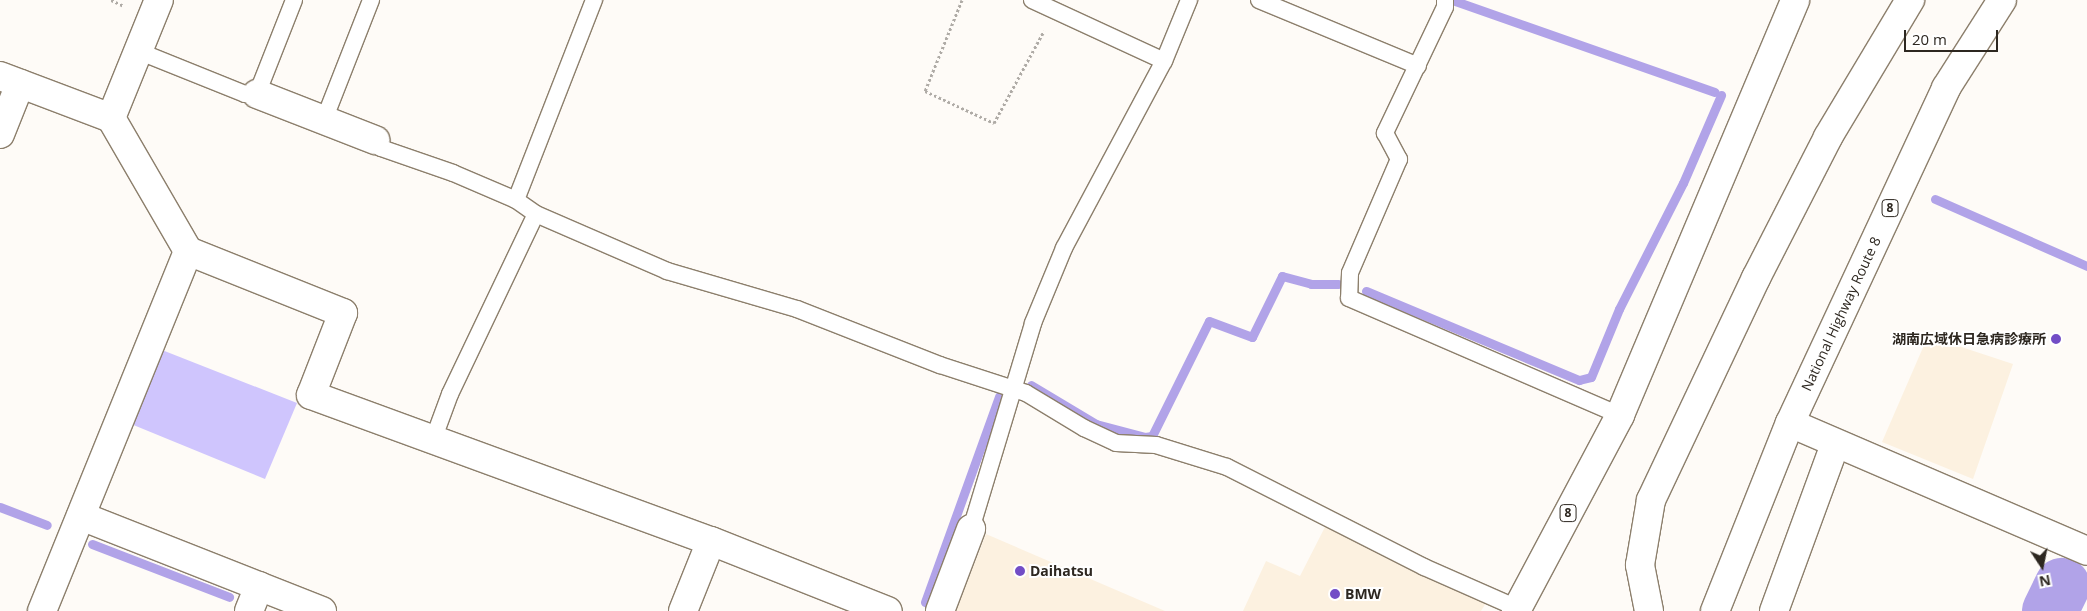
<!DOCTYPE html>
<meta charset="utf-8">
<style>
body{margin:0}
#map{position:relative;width:2087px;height:611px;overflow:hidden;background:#fefbf7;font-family:"Open Sans","Noto Sans JP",sans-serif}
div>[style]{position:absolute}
.built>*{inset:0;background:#fcf1e0}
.green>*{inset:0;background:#cfc5fd}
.stream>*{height:9px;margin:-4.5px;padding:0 4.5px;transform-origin:4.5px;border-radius:4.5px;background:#b1a3e8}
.river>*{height:56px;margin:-28px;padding:0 28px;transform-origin:28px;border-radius:28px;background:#b1a3e8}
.path>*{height:3px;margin-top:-1.5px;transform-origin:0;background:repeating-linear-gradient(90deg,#afaba6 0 2.5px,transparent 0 5px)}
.roads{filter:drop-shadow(1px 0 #8c7f6c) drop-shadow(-1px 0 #8c7f6c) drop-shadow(0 1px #8c7f6c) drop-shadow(0 -1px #8c7f6c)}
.service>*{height:16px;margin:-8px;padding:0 8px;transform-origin:8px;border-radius:8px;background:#fff}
.minor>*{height:28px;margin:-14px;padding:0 14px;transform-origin:14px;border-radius:14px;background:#fff}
.trunk>*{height:28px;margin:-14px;padding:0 14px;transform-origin:14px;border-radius:14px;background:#fff}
.motorway>*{height:28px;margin:-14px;padding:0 14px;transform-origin:14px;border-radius:14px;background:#fff}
.dots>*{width:14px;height:14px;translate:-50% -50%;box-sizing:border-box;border:2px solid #fff;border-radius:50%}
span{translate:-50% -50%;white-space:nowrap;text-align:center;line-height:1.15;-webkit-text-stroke:4px #fff;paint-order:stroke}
.shield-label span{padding:1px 4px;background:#fff;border:1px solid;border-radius:4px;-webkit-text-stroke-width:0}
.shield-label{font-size:12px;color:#2d2720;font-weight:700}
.street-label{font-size:14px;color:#2d2720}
.poi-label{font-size:14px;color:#2d2720;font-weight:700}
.right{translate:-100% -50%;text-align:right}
.left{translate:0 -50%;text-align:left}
.north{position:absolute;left:2017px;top:541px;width:50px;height:50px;-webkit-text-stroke:4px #fff;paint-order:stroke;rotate:169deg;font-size:14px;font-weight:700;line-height:20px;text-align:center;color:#2d2720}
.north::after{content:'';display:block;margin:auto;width:18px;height:22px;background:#2d2720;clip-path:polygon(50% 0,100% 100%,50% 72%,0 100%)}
.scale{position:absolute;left:1904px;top:30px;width:94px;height:22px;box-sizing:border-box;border:2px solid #2d2720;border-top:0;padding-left:6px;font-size:15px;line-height:18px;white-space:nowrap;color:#2d2720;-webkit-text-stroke:4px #fff;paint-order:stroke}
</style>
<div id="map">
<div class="built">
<i style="clip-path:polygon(1928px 336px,2013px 364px,1973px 479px,1882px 442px)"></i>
<i style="clip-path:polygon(1325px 527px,1486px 603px,1481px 611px,1243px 611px,1266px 561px,1300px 576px)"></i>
<i style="clip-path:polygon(986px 534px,1165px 611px,956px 611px)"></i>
</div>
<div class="green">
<i style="clip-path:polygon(162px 350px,297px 403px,265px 479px,131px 424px)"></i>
</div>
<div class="stream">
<i style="left:1455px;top:1px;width:275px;rotate:19.3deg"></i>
<i style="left:1935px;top:199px;width:166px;rotate:23.8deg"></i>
<i style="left:1366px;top:291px;width:231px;rotate:22.7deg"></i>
<i style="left:1579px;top:380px;width:12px;rotate:-14deg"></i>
<i style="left:1591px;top:377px;width:74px;rotate:-67.6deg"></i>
<i style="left:1619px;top:309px;width:141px;rotate:-63.1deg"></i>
<i style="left:1683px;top:183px;width:96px;rotate:-66.6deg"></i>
<i style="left:1031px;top:385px;width:76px;rotate:31deg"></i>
<i style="left:1096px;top:424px;width:51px;rotate:14.9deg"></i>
<i style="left:1145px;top:437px;width:7px;rotate:-8deg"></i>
<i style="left:1152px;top:436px;width:128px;rotate:-63.6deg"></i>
<i style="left:1209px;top:321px;width:46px;rotate:20.4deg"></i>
<i style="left:1252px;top:337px;width:68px;rotate:-63.8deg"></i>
<i style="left:1282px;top:276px;width:30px;rotate:15deg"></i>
<i style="left:1311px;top:284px;width:27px"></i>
<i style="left:0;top:507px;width:50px;rotate:21deg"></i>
<i style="left:92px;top:544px;width:147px;rotate:21.1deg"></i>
<i style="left:925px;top:602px;width:219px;rotate:-70.2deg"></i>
</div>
<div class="river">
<i style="left:2050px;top:611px;width:28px;rotate:-64deg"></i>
</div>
<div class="path">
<i style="left:111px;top:0;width:14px;rotate:25deg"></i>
<i style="left:962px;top:0;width:98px;rotate:112.1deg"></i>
<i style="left:925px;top:91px;width:76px;rotate:24.9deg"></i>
<i style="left:994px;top:123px;width:105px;rotate:-61.5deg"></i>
</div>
<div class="roads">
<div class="service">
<i style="left:1032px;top:0;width:145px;rotate:24.8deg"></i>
<i style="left:1259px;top:0;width:172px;rotate:22.5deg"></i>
<i style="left:1445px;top:0;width:7px;rotate:90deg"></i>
<i style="left:1445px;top:7px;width:140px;rotate:115.5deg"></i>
<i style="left:1385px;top:133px;width:30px;rotate:62deg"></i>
<i style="left:1399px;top:159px;width:124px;rotate:113.3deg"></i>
<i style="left:1350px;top:273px;width:25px;rotate:92deg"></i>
<i style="left:1349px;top:298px;width:295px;rotate:23.4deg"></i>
<i style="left:138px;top:51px;width:115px;rotate:21.9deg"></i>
<i style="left:245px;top:94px;width:12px"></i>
<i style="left:257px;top:94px;width:101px;rotate:-68.5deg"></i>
<i style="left:324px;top:120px;width:129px;rotate:-68.6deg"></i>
<i style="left:375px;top:140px;width:10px;rotate:53deg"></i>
<i style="left:381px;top:148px;width:76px;rotate:19.1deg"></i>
<i style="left:453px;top:173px;width:69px;rotate:23.2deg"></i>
<i style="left:516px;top:200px;width:24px;rotate:35deg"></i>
<i style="left:536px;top:214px;width:143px;rotate:23.5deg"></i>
<i style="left:667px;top:271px;width:135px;rotate:16.3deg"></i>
<i style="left:797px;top:309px;width:154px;rotate:21.4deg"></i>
<i style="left:940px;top:365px;width:90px;rotate:18deg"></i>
<i style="left:1026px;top:393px;width:68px;rotate:31.1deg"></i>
<i style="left:1084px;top:428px;width:35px;rotate:25deg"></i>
<i style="left:1116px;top:443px;width:40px;rotate:2.9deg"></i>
<i style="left:1156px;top:445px;width:74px;rotate:17.2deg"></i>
<i style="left:1227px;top:467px;width:221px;rotate:26.9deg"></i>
<i style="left:1424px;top:567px;width:102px;rotate:23.8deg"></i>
<i style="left:516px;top:200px;width:215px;rotate:-68.7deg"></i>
<i style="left:433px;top:440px;width:49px;rotate:-69.7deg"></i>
<i style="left:450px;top:394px;width:199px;rotate:-64.5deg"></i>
<i style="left:971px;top:529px;width:215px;rotate:-73.2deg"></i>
<i style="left:1033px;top:323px;width:81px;rotate:-67.5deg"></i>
<i style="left:1064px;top:248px;width:212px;rotate:-61.9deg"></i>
<i style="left:1164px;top:61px;width:66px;rotate:-67.7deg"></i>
</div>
<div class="minor">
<i style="left:0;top:76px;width:119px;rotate:20.7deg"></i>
<i style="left:111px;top:118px;width:154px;rotate:59.9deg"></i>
<i style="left:188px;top:251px;width:167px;rotate:21.8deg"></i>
<i style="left:343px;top:313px;width:88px;rotate:111.3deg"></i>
<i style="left:311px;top:395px;width:426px;rotate:20.1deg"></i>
<i style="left:711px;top:541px;width:190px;rotate:21.6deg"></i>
<i style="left:257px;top:94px;width:127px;rotate:21.3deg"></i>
<i style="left:111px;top:118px;width:127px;rotate:-67.9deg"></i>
<i style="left:0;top:134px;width:54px;rotate:-68.2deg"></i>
<i style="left:1790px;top:423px;width:323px;rotate:23.3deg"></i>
<i style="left:81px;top:516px;width:259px;rotate:21.5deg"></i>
<i style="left:42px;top:611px;width:388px;rotate:-67.9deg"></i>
<i style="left:249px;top:611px;width:27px;rotate:-68deg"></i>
<i style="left:683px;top:611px;width:75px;rotate:-68.2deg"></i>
<i style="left:940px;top:611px;width:88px;rotate:-69.3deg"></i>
<i style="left:1774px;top:611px;width:178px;rotate:-69.9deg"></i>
</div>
<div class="trunk">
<i style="left:1516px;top:611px;width:222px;rotate:-62deg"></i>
<i style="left:1620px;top:415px;width:450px;rotate:-67.1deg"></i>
<i style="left:1715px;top:611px;width:202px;rotate:-68.3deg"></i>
<i style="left:1790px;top:423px;width:370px;rotate:-65deg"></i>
<i style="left:1946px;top:88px;width:104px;rotate:-57.5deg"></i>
</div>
<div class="motorway">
<i style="left:1649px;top:611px;width:47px;rotate:-101.1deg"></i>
<i style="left:1640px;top:565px;width:66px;rotate:-80.4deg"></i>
<i style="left:1651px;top:500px;width:246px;rotate:-64.7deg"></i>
<i style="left:1756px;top:278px;width:158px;rotate:-62.9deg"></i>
<i style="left:1828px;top:137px;width:160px;rotate:-59.1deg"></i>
</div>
</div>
<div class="dots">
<i style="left:2056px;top:339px;background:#724dc6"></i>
<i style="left:1020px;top:571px;background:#724dc6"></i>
<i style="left:1335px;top:594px;background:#724dc6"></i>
</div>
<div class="shield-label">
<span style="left:1890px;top:208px">8</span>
<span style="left:1568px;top:513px">8</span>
</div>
<div class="street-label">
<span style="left:1841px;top:314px;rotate:-65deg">National Highway Route 8</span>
</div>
<div class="poi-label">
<span class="right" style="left:2046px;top:339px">湖南広域休日急病診療所</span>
<span class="left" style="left:1030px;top:571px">Daihatsu</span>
<span class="left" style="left:1345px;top:594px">BMW</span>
</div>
<div class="north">N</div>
<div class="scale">20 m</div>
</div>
